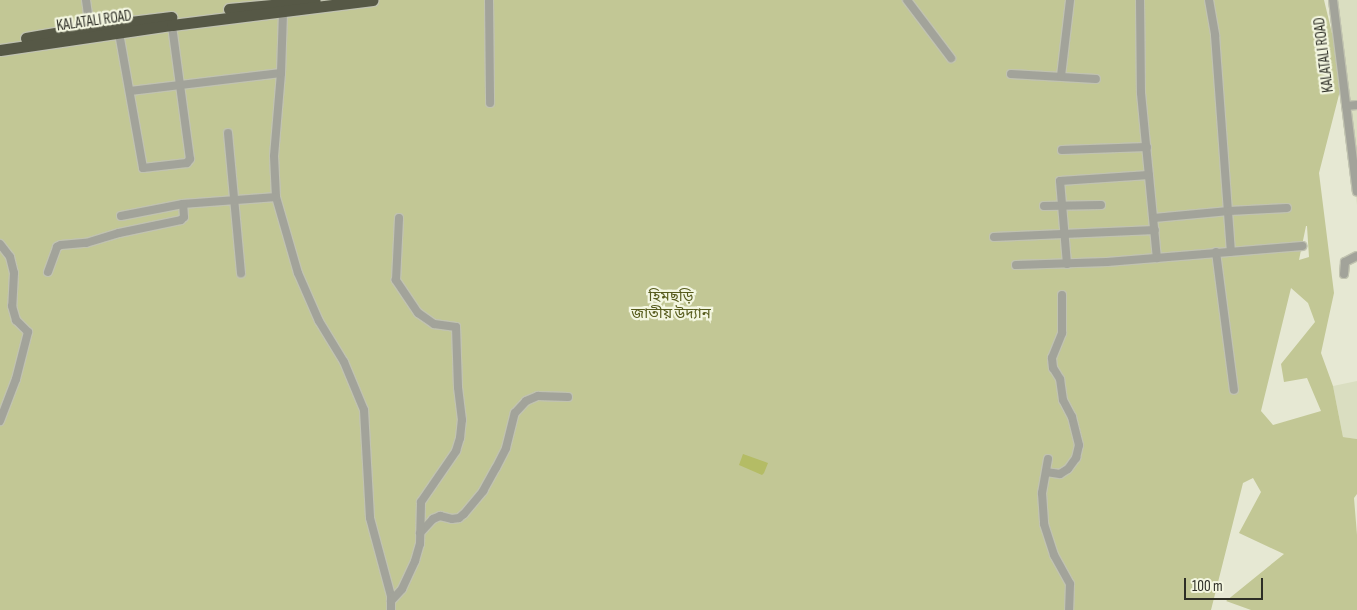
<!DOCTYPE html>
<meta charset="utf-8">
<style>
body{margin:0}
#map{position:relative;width:1357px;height:610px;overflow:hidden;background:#e6e8d3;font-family:"Sofia Sans Condensed","Noto Sans Bengali",sans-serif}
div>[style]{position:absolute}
.built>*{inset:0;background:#dadec1}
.green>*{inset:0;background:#c2c795}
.water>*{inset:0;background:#b4bc65}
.roads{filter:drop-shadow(1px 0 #c1c3b0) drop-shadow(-1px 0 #c1c3b0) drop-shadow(0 1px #c1c3b0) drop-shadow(0 -1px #c1c3b0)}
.minor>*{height:8px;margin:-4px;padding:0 4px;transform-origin:4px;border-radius:4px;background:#a2a39a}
.highway>*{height:11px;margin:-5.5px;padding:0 5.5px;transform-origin:5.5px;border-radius:5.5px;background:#565846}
span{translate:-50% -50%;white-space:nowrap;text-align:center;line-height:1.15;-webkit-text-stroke:4.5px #f3f6e0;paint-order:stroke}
.street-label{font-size:15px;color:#2d2e26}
.park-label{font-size:15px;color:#565b1c}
.scale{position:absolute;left:1184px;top:578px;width:79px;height:22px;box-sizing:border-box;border:2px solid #2d2e26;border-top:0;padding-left:6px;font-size:15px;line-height:18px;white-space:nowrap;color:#2d2e26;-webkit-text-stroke:4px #f3f6e0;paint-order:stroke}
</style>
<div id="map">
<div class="built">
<i style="clip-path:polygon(1333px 0,1357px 0,1357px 205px)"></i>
<i style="clip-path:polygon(1357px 381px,1357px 439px,1343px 437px,1333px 386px)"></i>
</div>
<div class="green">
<i style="clip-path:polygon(evenodd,0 0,1324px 0,1343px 79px,1319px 173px,1334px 293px,1321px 353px,1333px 386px,1343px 437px,1357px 439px,1357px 494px,1354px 498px,1357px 535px,1357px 610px,1251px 610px,1226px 601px,1284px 554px,1239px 533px,1261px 492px,1253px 478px,1243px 483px,1211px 610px,0 610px,0 0,1307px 226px,1309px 257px,1299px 260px,1306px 226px,1307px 226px,0 0,1291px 288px,1308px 303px,1315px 322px,1281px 364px,1284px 382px,1307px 378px,1321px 411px,1273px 425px,1261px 411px,1291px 288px)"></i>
</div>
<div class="water">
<i style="clip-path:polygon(743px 454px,768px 463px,764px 473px,762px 475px,739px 465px)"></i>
</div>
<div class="roads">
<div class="minor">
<i style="left:86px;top:0;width:27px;rotate:82deg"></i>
<i style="left:489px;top:0;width:103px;rotate:89.4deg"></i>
<i style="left:907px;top:0;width:73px;rotate:52.8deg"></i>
<i style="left:1140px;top:0;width:93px;rotate:89.4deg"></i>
<i style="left:1141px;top:93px;width:166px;rotate:84.5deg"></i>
<i style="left:1209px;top:0;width:36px;rotate:80deg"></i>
<i style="left:1215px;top:35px;width:217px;rotate:85.8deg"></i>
<i style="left:1333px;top:0;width:193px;rotate:82.9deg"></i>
<i style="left:119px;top:33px;width:137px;rotate:79.9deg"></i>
<i style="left:143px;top:168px;width:44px;rotate:-6.5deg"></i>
<i style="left:187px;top:163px;width:5px;rotate:-53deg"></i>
<i style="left:190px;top:159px;width:135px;rotate:-97.7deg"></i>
<i style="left:281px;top:73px;width:83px;rotate:94.8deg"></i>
<i style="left:274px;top:156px;width:41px;rotate:87.2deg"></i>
<i style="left:276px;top:197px;width:79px;rotate:73.9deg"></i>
<i style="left:298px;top:273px;width:52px;rotate:66.4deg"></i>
<i style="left:319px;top:321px;width:48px;rotate:58.6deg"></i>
<i style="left:344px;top:362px;width:52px;rotate:67.4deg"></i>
<i style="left:364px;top:410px;width:108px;rotate:86.8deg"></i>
<i style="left:370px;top:518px;width:81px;rotate:74.9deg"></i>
<i style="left:391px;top:596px;width:14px;rotate:90deg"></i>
<i style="left:1011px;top:74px;width:85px;rotate:3.4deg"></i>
<i style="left:1061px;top:76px;width:77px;rotate:-83.2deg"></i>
<i style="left:130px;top:91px;width:152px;rotate:-6.8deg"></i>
<i style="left:281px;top:73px;width:61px;rotate:-88.1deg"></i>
<i style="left:1346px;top:106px;width:11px;rotate:-5deg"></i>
<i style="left:228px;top:133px;width:141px;rotate:84.7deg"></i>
<i style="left:1062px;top:150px;width:85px;rotate:-2deg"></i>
<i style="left:1044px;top:206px;width:57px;rotate:-1deg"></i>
<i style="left:121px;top:216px;width:63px;rotate:-11deg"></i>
<i style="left:183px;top:204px;width:93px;rotate:-4.3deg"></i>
<i style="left:1154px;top:218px;width:75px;rotate:-5.3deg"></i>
<i style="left:1229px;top:211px;width:58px;rotate:-3deg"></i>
<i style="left:994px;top:237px;width:161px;rotate:-2.5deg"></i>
<i style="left:0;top:244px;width:16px;rotate:52deg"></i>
<i style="left:10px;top:257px;width:16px;rotate:76deg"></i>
<i style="left:14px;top:273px;width:33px;rotate:93deg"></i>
<i style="left:12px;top:306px;width:15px;rotate:74deg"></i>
<i style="left:16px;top:320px;width:17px;rotate:45deg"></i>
<i style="left:28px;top:332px;width:49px;rotate:104.3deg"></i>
<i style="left:16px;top:379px;width:45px;rotate:110.9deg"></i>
<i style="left:1216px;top:252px;width:139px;rotate:82.6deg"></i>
<i style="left:1067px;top:264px;width:83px;rotate:-94.8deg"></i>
<i style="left:1060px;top:181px;width:89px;rotate:-3.9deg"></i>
<i style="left:1016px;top:265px;width:91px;rotate:-1.9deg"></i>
<i style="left:1107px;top:262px;width:196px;rotate:-4.7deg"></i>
<i style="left:48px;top:272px;width:27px;rotate:-70deg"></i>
<i style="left:57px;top:247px;width:4px;rotate:-27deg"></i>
<i style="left:61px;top:245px;width:25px;rotate:-5deg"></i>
<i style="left:86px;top:243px;width:34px;rotate:-17deg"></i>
<i style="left:119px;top:233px;width:63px;rotate:-11.8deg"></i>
<i style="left:181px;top:220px;width:4px;rotate:-45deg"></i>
<i style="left:184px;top:217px;width:13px;rotate:-94deg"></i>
<i style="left:1344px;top:274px;width:12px;rotate:-85deg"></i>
<i style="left:1345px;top:262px;width:13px;rotate:-27deg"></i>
<i style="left:1048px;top:459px;width:35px;rotate:100deg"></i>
<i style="left:1042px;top:493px;width:31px;rotate:86deg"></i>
<i style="left:1044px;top:524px;width:33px;rotate:72deg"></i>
<i style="left:1054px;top:555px;width:33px;rotate:61deg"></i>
<i style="left:1070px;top:584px;width:26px;rotate:92deg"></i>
<i style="left:1046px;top:472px;width:14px;rotate:8deg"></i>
<i style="left:1060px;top:474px;width:9px;rotate:-32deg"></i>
<i style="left:1068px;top:469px;width:14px;rotate:-54deg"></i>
<i style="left:1076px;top:458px;width:13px;rotate:-77deg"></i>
<i style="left:1079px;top:445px;width:29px;rotate:-104deg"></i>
<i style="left:1072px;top:417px;width:19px;rotate:-118deg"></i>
<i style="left:1063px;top:400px;width:21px;rotate:-98deg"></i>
<i style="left:1060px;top:379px;width:13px;rotate:-122deg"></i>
<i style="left:1053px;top:368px;width:10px;rotate:-96deg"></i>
<i style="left:1052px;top:358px;width:27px;rotate:-68deg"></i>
<i style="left:1062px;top:333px;width:38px;rotate:-90deg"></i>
<i style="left:420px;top:533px;width:19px;rotate:-47deg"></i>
<i style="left:433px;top:519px;width:8px;rotate:-23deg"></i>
<i style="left:440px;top:516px;width:12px;rotate:14deg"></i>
<i style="left:452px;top:519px;width:7px;rotate:-8deg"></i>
<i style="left:459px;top:518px;width:6px;rotate:-39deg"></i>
<i style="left:464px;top:514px;width:30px;rotate:-50deg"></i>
<i style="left:483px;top:491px;width:26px;rotate:-61deg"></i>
<i style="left:496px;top:468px;width:22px;rotate:-63deg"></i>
<i style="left:506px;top:448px;width:36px;rotate:-76deg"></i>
<i style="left:515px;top:413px;width:16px;rotate:-47deg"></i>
<i style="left:526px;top:401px;width:13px;rotate:-23deg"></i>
<i style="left:538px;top:396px;width:30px;rotate:2deg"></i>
<i style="left:391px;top:601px;width:16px;rotate:-47deg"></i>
<i style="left:402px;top:589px;width:31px;rotate:-65deg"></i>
<i style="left:415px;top:561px;width:18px;rotate:-74deg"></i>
<i style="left:420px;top:544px;width:42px;rotate:-88.6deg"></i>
<i style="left:421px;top:502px;width:62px;rotate:-55.5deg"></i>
<i style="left:456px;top:451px;width:14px;rotate:-73deg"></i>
<i style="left:460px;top:438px;width:18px;rotate:-84deg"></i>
<i style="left:462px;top:420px;width:33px;rotate:-97deg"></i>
<i style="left:458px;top:387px;width:60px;rotate:-91.9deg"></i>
<i style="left:456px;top:327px;width:22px;rotate:-172deg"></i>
<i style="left:434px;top:324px;width:19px;rotate:-145deg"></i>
<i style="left:418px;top:313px;width:40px;rotate:-124deg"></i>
<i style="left:396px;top:280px;width:62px;rotate:-87.2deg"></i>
</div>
<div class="highway">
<i style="left:229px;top:9px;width:86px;rotate:-5.3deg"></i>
<i style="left:26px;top:38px;width:65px;rotate:-9.8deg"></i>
<i style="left:90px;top:27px;width:82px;rotate:-7deg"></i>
<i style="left:0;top:50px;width:174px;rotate:-8.3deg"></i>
<i style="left:172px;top:25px;width:202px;rotate:-7.1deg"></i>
</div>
</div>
<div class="street-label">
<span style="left:94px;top:21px;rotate:-8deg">KALATALI ROAD</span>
<span style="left:1324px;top:55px;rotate:-97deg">KALATALI ROAD</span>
</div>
<div class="park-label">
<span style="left:671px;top:305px">হিমছড়ি<br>জাতীয় উদ্যান</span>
</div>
<div class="scale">100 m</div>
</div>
